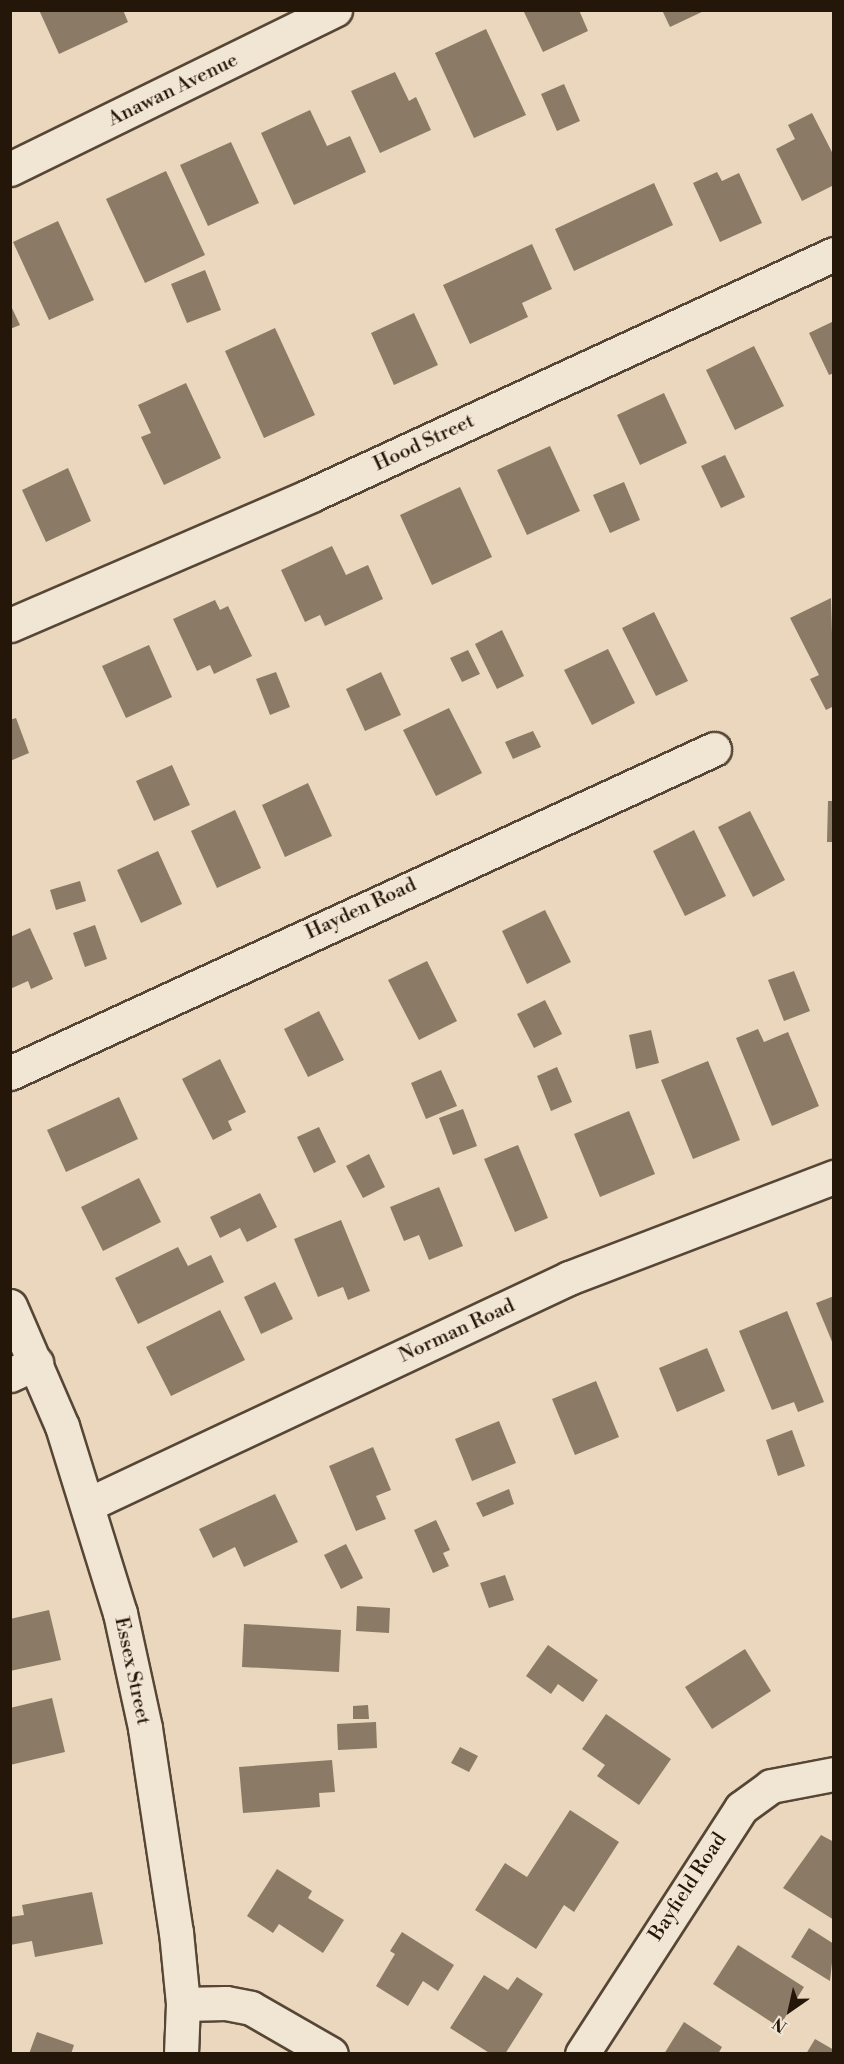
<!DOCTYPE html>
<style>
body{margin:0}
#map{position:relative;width:844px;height:2064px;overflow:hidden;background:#ead7bd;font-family:"Libre Bodoni",serif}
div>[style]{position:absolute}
.building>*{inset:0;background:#8b7a66}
.roads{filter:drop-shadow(2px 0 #564635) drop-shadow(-2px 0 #564635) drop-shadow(0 2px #564635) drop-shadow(0 -2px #564635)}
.minor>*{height:33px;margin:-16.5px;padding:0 16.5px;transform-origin:16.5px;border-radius:16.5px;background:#f1e5d4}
.secondary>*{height:33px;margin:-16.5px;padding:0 16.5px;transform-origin:16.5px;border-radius:16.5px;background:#f1e5d4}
span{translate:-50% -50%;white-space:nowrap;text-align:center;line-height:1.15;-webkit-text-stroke:4.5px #f1e5d4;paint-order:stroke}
.street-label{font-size:20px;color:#241608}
.frame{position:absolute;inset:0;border:12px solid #241608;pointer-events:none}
.north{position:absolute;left:760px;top:1980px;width:60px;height:60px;-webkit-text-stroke:4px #f1e5d4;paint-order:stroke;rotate:214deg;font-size:16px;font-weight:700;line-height:24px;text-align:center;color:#241608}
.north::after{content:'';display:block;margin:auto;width:21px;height:27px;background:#241608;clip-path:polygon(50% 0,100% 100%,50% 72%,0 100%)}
</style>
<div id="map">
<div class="building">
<i style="clip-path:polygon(39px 10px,123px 10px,128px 22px,59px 54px)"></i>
<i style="clip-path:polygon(528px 10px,579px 10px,588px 31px,543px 52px,524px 12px)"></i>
<i style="clip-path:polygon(662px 10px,706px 10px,670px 27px)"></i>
<i style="clip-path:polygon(486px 29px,526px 115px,474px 138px,435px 53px)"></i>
<i style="clip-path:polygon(395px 72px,409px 101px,416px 97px,431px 130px,380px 153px,351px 91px)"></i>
<i style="clip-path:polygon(564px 84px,580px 121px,557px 131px,541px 94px)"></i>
<i style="clip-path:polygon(310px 110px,327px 146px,350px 136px,366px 172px,294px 205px,261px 133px)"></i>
<i style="clip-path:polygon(812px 113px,834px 156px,834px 185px,802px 201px,776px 149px,795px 139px,788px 125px)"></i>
<i style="clip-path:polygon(231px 142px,259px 203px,208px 226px,180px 165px)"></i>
<i style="clip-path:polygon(166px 171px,205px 255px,145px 283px,106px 199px)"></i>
<i style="clip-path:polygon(717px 172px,722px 181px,739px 173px,762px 223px,720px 242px,693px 183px)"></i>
<i style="clip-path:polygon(654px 183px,673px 225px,574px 271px,555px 229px)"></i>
<i style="clip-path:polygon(58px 221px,94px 300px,49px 320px,13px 242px)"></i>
<i style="clip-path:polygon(532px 244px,552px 289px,522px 303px,528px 317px,470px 344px,443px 285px)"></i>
<i style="clip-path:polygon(205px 270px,221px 310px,187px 323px,171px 284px)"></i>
<i style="clip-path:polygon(10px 304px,20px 325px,10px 329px)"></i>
<i style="clip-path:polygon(414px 313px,438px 365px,394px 385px,371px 333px)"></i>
<i style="clip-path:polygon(834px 321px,834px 373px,829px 375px,809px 333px)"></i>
<i style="clip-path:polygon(275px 328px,315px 415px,264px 438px,225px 351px)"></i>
<i style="clip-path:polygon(754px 346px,784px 406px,735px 430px,706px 370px)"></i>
<i style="clip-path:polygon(186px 383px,221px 458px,164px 485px,141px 437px,151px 433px,138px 405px)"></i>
<i style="clip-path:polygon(664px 393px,687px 443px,640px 465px,617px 415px)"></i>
<i style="clip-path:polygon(550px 446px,580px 511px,527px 535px,497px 470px)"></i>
<i style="clip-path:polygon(725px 455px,745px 497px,721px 508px,701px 466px)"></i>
<i style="clip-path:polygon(68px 468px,91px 521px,46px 542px,22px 490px)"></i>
<i style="clip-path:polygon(624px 482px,640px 520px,610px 533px,593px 495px)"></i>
<i style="clip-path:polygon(460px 487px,492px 557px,432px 585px,400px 515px)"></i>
<i style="clip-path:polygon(332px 546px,346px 575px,368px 565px,383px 599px,325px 626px,320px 615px,305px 622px,281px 570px)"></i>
<i style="clip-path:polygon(831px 598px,834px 706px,826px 710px,810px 679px,819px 675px,790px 618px)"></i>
<i style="clip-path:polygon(215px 600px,220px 610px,228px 606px,252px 656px,214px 674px,210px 665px,197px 671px,173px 619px)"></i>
<i style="clip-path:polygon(654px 612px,688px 681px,656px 696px,622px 628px)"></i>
<i style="clip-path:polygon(502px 630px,524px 676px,497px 689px,475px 644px)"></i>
<i style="clip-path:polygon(149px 645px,172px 697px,126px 718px,102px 666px)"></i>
<i style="clip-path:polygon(608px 649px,635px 703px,592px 725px,564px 670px)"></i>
<i style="clip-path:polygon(468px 650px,480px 674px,462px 682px,450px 658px)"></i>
<i style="clip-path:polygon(276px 672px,290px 707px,270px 715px,256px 679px)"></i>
<i style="clip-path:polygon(381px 672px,401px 715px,365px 731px,346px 689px)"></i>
<i style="clip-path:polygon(449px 708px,482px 773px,436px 796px,403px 730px)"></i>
<i style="clip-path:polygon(16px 718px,29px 753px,10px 761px,10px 720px)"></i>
<i style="clip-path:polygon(533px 731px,541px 747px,513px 759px,505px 742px)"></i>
<i style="clip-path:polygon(172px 765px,190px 805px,154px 821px,136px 781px)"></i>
<i style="clip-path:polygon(308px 783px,332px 836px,285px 857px,262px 805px)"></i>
<i style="clip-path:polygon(828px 801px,834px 801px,834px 842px,827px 842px)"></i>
<i style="clip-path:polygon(235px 810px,261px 868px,217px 888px,191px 831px)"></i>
<i style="clip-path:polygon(750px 811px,785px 880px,753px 897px,718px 827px)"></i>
<i style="clip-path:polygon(694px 830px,726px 896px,685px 916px,653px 851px)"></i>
<i style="clip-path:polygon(158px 851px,182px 904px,141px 923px,117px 870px)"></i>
<i style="clip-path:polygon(80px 881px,86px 901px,56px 910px,50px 890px)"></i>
<i style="clip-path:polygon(545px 910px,571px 962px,527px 984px,502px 931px)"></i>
<i style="clip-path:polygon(95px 925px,107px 959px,85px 967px,73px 933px)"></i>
<i style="clip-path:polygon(30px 928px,53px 979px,31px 989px,28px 981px,10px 989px,10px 937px)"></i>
<i style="clip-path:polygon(427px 961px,457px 1021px,419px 1040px,388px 980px)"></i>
<i style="clip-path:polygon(794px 971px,810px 1011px,784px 1021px,768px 980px)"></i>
<i style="clip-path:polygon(545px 1000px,562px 1034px,534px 1048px,517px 1014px)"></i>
<i style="clip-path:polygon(319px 1011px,344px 1060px,308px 1077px,284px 1029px)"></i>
<i style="clip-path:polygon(758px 1029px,764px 1042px,788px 1032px,819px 1106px,772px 1126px,736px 1038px)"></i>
<i style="clip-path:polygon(651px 1030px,659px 1063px,636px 1069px,629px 1035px)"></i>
<i style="clip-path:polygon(220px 1059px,246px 1112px,228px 1121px,232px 1130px,213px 1140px,182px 1079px)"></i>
<i style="clip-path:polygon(708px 1061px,740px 1140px,693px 1159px,661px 1080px)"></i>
<i style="clip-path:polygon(557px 1067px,572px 1102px,551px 1111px,537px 1076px)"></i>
<i style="clip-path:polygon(441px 1070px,457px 1106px,426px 1119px,411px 1083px)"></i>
<i style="clip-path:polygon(119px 1097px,138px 1139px,66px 1172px,47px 1130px)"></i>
<i style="clip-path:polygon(463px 1109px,477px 1146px,453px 1155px,439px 1118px)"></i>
<i style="clip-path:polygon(629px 1111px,655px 1174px,600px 1197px,574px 1134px)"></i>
<i style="clip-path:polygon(319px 1127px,336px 1162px,314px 1173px,297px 1137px)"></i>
<i style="clip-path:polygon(518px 1145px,548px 1218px,515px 1232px,484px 1159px)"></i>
<i style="clip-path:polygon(369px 1154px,385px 1187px,363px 1198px,346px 1166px)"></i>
<i style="clip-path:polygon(139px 1178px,161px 1222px,103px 1251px,81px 1207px)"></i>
<i style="clip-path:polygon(439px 1187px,463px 1246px,429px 1260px,419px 1235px,404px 1241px,390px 1207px)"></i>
<i style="clip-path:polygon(260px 1193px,277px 1227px,247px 1242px,240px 1228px,220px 1238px,210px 1217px)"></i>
<i style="clip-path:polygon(341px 1220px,370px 1291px,348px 1300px,343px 1287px,318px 1297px,294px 1239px)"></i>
<i style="clip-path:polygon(178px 1247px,188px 1266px,211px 1255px,224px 1282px,138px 1324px,115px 1278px)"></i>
<i style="clip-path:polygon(275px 1282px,293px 1319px,261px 1334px,244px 1297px)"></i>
<i style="clip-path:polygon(834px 1296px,834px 1344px,833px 1344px,816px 1303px)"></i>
<i style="clip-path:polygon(220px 1310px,245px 1360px,171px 1396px,146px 1347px)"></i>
<i style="clip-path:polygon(787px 1311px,824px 1402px,798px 1412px,794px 1402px,772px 1410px,739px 1331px)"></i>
<i style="clip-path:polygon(707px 1348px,725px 1391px,677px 1412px,659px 1368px)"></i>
<i style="clip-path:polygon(596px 1381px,619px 1437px,575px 1455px,552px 1399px)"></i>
<i style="clip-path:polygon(499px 1421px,516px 1463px,472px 1481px,455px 1439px)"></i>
<i style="clip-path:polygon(792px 1430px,805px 1466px,778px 1476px,766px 1440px)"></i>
<i style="clip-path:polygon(373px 1447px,391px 1490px,376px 1496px,386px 1519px,356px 1531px,329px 1466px)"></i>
<i style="clip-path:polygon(509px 1489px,514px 1504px,483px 1517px,476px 1503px)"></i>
<i style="clip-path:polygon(275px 1494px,298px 1542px,244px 1567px,235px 1547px,213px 1558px,199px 1529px)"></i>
<i style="clip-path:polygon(436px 1520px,450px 1550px,443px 1553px,449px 1566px,433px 1573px,414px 1530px)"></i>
<i style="clip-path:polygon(346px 1544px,363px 1578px,341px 1589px,324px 1555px)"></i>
<i style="clip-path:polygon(505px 1575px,514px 1600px,489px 1608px,480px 1583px)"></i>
<i style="clip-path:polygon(357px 1606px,390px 1608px,389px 1633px,356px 1631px)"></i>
<i style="clip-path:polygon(49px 1610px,61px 1660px,10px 1671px,10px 1619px)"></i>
<i style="clip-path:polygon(244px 1624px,341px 1630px,339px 1672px,242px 1667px)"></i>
<i style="clip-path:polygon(548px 1645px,598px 1680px,583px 1702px,558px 1684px,551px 1694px,526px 1676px)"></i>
<i style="clip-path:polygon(745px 1649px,771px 1691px,712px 1729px,685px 1687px)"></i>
<i style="clip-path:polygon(52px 1698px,65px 1752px,10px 1765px,10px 1708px)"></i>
<i style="clip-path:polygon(368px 1705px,369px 1719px,353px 1719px,353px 1706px)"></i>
<i style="clip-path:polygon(606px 1714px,671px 1759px,639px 1805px,597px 1776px,605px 1765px,582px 1749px)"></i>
<i style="clip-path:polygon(376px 1722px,377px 1748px,338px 1750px,337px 1724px)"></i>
<i style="clip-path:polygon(460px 1747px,478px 1756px,469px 1772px,451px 1763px)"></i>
<i style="clip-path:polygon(332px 1760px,335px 1792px,319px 1793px,320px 1807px,243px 1813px,239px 1767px)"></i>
<i style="clip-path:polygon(570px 1810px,619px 1842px,574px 1912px,564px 1905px,536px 1949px,475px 1910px,505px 1863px,527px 1877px)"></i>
<i style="clip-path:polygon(821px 1835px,834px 1842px,834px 1920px,783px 1888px)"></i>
<i style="clip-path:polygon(277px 1869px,312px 1891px,308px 1898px,344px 1920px,323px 1953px,279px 1924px,273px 1933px,247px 1916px)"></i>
<i style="clip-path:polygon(92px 1892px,103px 1944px,35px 1957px,32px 1941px,10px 1945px,10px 1917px,24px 1915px,22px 1905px)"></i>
<i style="clip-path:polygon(809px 1928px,834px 1944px,830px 1981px,791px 1957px)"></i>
<i style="clip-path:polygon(402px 1932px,454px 1965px,438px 1991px,423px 1981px,408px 2006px,376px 1986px,395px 1954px,390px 1951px)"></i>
<i style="clip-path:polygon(738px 1945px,804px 1987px,779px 2027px,713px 1984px)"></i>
<i style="clip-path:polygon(484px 1975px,508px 1990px,517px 1977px,543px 1994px,505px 2054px,491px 2054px,450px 2028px)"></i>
<i style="clip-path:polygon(684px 2022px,722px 2047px,718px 2054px,664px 2054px)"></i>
<i style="clip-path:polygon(37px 2032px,74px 2045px,71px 2054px,29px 2054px)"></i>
<i style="clip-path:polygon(815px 2039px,834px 2050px,834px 2054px,806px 2054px)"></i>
</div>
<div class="roads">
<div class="minor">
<i style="left:10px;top:169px;width:362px;rotate:-26.1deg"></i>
<i style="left:10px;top:625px;width:326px;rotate:-23.3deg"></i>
<i style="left:309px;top:496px;width:578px;rotate:-24.75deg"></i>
<i style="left:10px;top:1073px;width:775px;rotate:-24.71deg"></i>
<i style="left:10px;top:1375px;width:29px;rotate:-25deg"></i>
<i style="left:89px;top:1504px;width:531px;rotate:-25.21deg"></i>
<i style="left:569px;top:1278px;width:284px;rotate:-20.9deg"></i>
<i style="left:183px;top:2004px;width:43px;rotate:-1.3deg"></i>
<i style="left:226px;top:2003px;width:25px;rotate:11deg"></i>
<i style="left:251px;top:2008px;width:92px;rotate:29.9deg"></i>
<i style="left:582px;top:2054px;width:293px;rotate:-57.1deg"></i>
<i style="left:741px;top:1808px;width:37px;rotate:-36deg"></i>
<i style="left:771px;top:1786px;width:64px;rotate:-10.8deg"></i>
</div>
<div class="secondary">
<i style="left:10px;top:1306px;width:131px;rotate:66.6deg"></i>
<i style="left:62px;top:1426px;width:196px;rotate:72.8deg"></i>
<i style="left:120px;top:1613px;width:118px;rotate:77.7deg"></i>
<i style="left:145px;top:1728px;width:206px;rotate:81.4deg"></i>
<i style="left:176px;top:1932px;width:72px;rotate:84.4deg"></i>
<i style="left:183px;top:2004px;width:50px;rotate:92.3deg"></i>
</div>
</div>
<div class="street-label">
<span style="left:173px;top:90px;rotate:-26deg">Anawan Avenue</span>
<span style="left:424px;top:443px;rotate:-25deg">Hood Street</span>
<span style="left:361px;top:909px;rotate:-25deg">Hayden Road</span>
<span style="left:457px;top:1331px;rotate:-25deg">Norman Road</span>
<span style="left:132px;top:1671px;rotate:78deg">Essex Street</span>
<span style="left:688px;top:1887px;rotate:-57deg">Bayfield Road</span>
</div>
<div class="frame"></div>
<div class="north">N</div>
</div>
